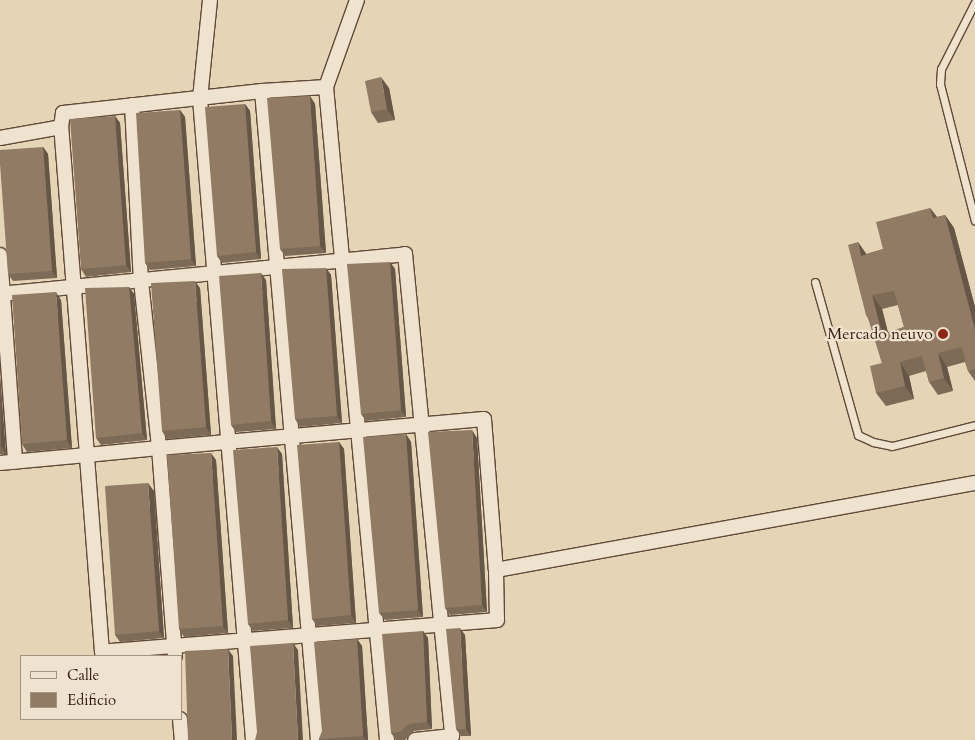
<!DOCTYPE html>
<style>
body{margin:0}
#map{position:relative;width:975px;height:740px;overflow:hidden;background:#e6d4b6;font-family:Cardo,serif}
div>[style]{position:absolute}
.roads{filter:drop-shadow(1px 0 #614938) drop-shadow(-1px 0 #614938) drop-shadow(0 1px #614938) drop-shadow(0 -1px #614938)}
.lane>*{height:7px;margin:-3.5px;padding:0 3.5px;transform-origin:3.5px;border-radius:3.5px;background:#efe3d0}
.street>*{height:14px;margin:-7px;padding:0 7px;transform-origin:7px;border-radius:7px;background:#efe3d0}
.wall>*{inset:0;background:#7d6a57}
.shaded-wall>*{inset:0;background:#665647}
.building>*{inset:0;background:#917b65}
.dots>*{width:14px;height:14px;translate:-50% -50%;box-sizing:border-box;border:2px solid #efe3d0;border-radius:50%}
span{translate:-50% -50%;white-space:nowrap;text-align:center;line-height:1.15;-webkit-text-stroke:4.5px #efe3d0;paint-order:stroke}
.poi-label{font-size:16px;color:#351b0e}
.right{translate:-100% -50%;text-align:right}
.legend{position:absolute;left:20px;top:655px;width:162px;height:65px;box-sizing:border-box;background:#efe3d0;border:1px solid #a59382;margin:0;padding:6px 9px;list-style:none;font-size:15px;color:#351b0e}
.legend li{display:flex;align-items:center;gap:10px;height:25px}
.legend b{width:25px;border:1px solid #a59382}
</style>
<div id="map">
<div class="roads">
<div class="lane">
<i style="left:975px;top:2px;width:75px;rotate:116.9deg"></i>
<i style="left:941px;top:69px;width:15px;rotate:94deg"></i>
<i style="left:940px;top:84px;width:141px;rotate:75.7deg"></i>
<i style="left:815px;top:282px;width:159px;rotate:74.3deg"></i>
<i style="left:858px;top:435px;width:17px;rotate:25deg"></i>
<i style="left:873px;top:442px;width:19px;rotate:12deg"></i>
<i style="left:892px;top:446px;width:86px;rotate:-14.2deg"></i>
</div>
<div class="street">
<i style="left:210px;top:0;width:100px;rotate:95.8deg"></i>
<i style="left:200px;top:99px;width:643px;rotate:85.27deg"></i>
<i style="left:357px;top:0;width:92px;rotate:109.6deg"></i>
<i style="left:326px;top:87px;width:656px;rotate:84.66deg"></i>
<i style="left:262px;top:91px;width:651px;rotate:85.07deg"></i>
<i style="left:132px;top:105px;width:176px;rotate:87.1deg"></i>
<i style="left:141px;top:281px;width:168px;rotate:83.8deg"></i>
<i style="left:159px;top:448px;width:209px;rotate:85.6deg"></i>
<i style="left:0;top:138px;width:62px;rotate:-10.2deg"></i>
<i style="left:61px;top:127px;width:14px;rotate:-82deg"></i>
<i style="left:63px;top:113px;width:200px;rotate:-6.3deg"></i>
<i style="left:262px;top:91px;width:64px;rotate:-3.6deg"></i>
<i style="left:0;top:255px;width:207px;rotate:85.8deg"></i>
<i style="left:0;top:294px;width:407px;rotate:-5.6deg"></i>
<i style="left:405px;top:254px;width:484px;rotate:84.4deg"></i>
<i style="left:452px;top:736px;width:37px;rotate:174deg"></i>
<i style="left:0;top:463px;width:87px;rotate:-5.3deg"></i>
<i style="left:87px;top:455px;width:72px;rotate:-5.6deg"></i>
<i style="left:159px;top:448px;width:326px;rotate:-5.1deg"></i>
<i style="left:484px;top:419px;width:151px;rotate:85.5deg"></i>
<i style="left:496px;top:570px;width:50px;rotate:88.9deg"></i>
<i style="left:497px;top:620px;width:396px;rotate:175.4deg"></i>
<i style="left:102px;top:652px;width:198px;rotate:-94.4deg"></i>
<i style="left:87px;top:455px;width:329px;rotate:-94.5deg"></i>
<i style="left:496px;top:570px;width:487px;rotate:-10.3deg"></i>
<i style="left:180px;top:719px;width:21px;rotate:85deg"></i>
</div>
</div>
<div class="wall">
<i style="clip-path:polygon(389px 88px,395px 120px,378px 123px,371px 112px)"></i>
<i style="clip-path:polygon(310px 96px,315px 104px,326px 253px,285px 256px,280px 249px)"></i>
<i style="clip-path:polygon(245px 104px,250px 111px,261px 259px,222px 263px,217px 256px)"></i>
<i style="clip-path:polygon(180px 110px,185px 117px,196px 266px,150px 270px,145px 263px)"></i>
<i style="clip-path:polygon(115px 116px,120px 123px,131px 272px,86px 277px,81px 269px)"></i>
<i style="clip-path:polygon(43px 147px,48px 154px,57px 278px,13px 281px,8px 274px)"></i>
<i style="clip-path:polygon(evenodd,930px 208px,937px 217px,945px 215px,954px 228px,975px 307px,975px 381px,968px 371px,965px 362px,947px 367px,953px 391px,938px 395px,929px 382px,926px 371px,909px 376px,914px 399px,886px 406px,876px 393px,882px 363px,869px 320px,866px 315px,858px 242px,866px 254px,883px 249px,930px 208px,898px 305px,904px 327px,888px 333px,882px 309px,898px 305px)"></i>
<i style="clip-path:polygon(390px 262px,395px 269px,406px 417px,366px 421px,361px 414px)"></i>
<i style="clip-path:polygon(326px 268px,331px 275px,342px 423px,300px 427px,295px 419px)"></i>
<i style="clip-path:polygon(266px 280px,276px 429px,236px 432px,231px 425px)"></i>
<i style="clip-path:polygon(129px 287px,134px 294px,147px 440px,101px 445px,96px 438px)"></i>
<i style="clip-path:polygon(200px 288px,211px 435px,167px 439px,162px 431px)"></i>
<i style="clip-path:polygon(61px 300px,72px 448px,27px 452px,22px 444px)"></i>
<i style="clip-path:polygon(0 375px,6px 454px,0 454px)"></i>
<i style="clip-path:polygon(406px 434px,411px 442px,423px 617px,385px 620px,379px 613px)"></i>
<i style="clip-path:polygon(477px 438px,487px 612px,450px 615px,445px 608px)"></i>
<i style="clip-path:polygon(339px 442px,344px 449px,356px 623px,317px 626px,312px 619px)"></i>
<i style="clip-path:polygon(282px 454px,293px 628px,253px 631px,248px 624px)"></i>
<i style="clip-path:polygon(216px 460px,228px 633px,184px 637px,179px 629px)"></i>
<i style="clip-path:polygon(154px 491px,164px 638px,120px 642px,115px 635px)"></i>
<i style="clip-path:polygon(423px 631px,428px 638px,432px 729px,414px 731px,405px 740px,396px 740px,391px 733px)"></i>
<i style="clip-path:polygon(465px 635px,471px 736px,461px 736px,456px 729px)"></i>
<i style="clip-path:polygon(357px 639px,362px 646px,368px 740px,319px 740px,319px 739px)"></i>
</div>
<div class="shaded-wall">
<i style="clip-path:polygon(381px 77px,389px 88px,395px 120px,387px 109px)"></i>
<i style="clip-path:polygon(310px 96px,315px 104px,326px 253px,320px 246px)"></i>
<i style="clip-path:polygon(245px 104px,250px 111px,261px 259px,256px 252px)"></i>
<i style="clip-path:polygon(180px 110px,185px 117px,196px 266px,191px 259px)"></i>
<i style="clip-path:polygon(115px 116px,120px 123px,131px 272px,126px 265px)"></i>
<i style="clip-path:polygon(43px 147px,48px 154px,57px 278px,52px 271px)"></i>
<i style="clip-path:polygon(930px 208px,940px 221px,933px 218px)"></i>
<i style="clip-path:polygon(945px 215px,954px 228px,975px 307px,975px 330px)"></i>
<i style="clip-path:polygon(858px 242px,867px 255px,861px 256px)"></i>
<i style="clip-path:polygon(390px 262px,395px 269px,406px 417px,401px 410px)"></i>
<i style="clip-path:polygon(326px 268px,331px 275px,342px 423px,337px 416px)"></i>
<i style="clip-path:polygon(261px 273px,266px 280px,276px 429px,271px 421px)"></i>
<i style="clip-path:polygon(195px 281px,200px 288px,211px 435px,206px 427px)"></i>
<i style="clip-path:polygon(129px 287px,134px 294px,147px 440px,142px 433px)"></i>
<i style="clip-path:polygon(56px 292px,61px 300px,72px 448px,67px 440px)"></i>
<i style="clip-path:polygon(872px 295px,882px 309px,892px 348px,882px 334px)"></i>
<i style="clip-path:polygon(938px 353px,947px 367px,953px 391px,944px 378px)"></i>
<i style="clip-path:polygon(900px 362px,909px 376px,914px 399px,905px 386px)"></i>
<i style="clip-path:polygon(0 375px,6px 454px,1px 446px)"></i>
<i style="clip-path:polygon(472px 430px,477px 438px,487px 612px,482px 605px)"></i>
<i style="clip-path:polygon(406px 434px,411px 442px,423px 617px,418px 610px)"></i>
<i style="clip-path:polygon(339px 442px,344px 449px,356px 623px,351px 615px)"></i>
<i style="clip-path:polygon(277px 447px,282px 454px,293px 628px,288px 620px)"></i>
<i style="clip-path:polygon(211px 453px,216px 460px,228px 633px,223px 626px)"></i>
<i style="clip-path:polygon(148px 483px,154px 491px,164px 638px,159px 631px)"></i>
<i style="clip-path:polygon(460px 628px,465px 635px,471px 736px,466px 729px)"></i>
<i style="clip-path:polygon(423px 631px,428px 638px,432px 729px,427px 722px)"></i>
<i style="clip-path:polygon(357px 639px,362px 646px,368px 740px,366px 740px,363px 736px)"></i>
<i style="clip-path:polygon(293px 643px,298px 650px,303px 740px,298px 740px)"></i>
<i style="clip-path:polygon(228px 649px,233px 656px,237px 740px,232px 740px)"></i>
</div>
<div class="building">
<i style="clip-path:polygon(381px 77px,387px 109px,371px 112px,365px 81px)"></i>
<i style="clip-path:polygon(310px 96px,320px 246px,280px 249px,267px 98px)"></i>
<i style="clip-path:polygon(245px 104px,256px 252px,217px 256px,205px 107px)"></i>
<i style="clip-path:polygon(180px 110px,191px 259px,145px 263px,136px 113px)"></i>
<i style="clip-path:polygon(115px 116px,126px 265px,81px 269px,70px 119px)"></i>
<i style="clip-path:polygon(43px 147px,52px 271px,8px 274px,0 164px,0 150px)"></i>
<i style="clip-path:polygon(evenodd,930px 208px,933px 218px,945px 215px,975px 330px,975px 369px,968px 371px,962px 347px,938px 353px,944px 378px,929px 382px,922px 356px,900px 362px,905px 386px,876px 393px,870px 366px,882px 363px,867px 315px,866px 315px,848px 245px,858px 242px,861px 256px,883px 249px,876px 222px,930px 208px,894px 291px,904px 327px,882px 334px,872px 295px,894px 291px)"></i>
<i style="clip-path:polygon(390px 262px,401px 410px,361px 414px,347px 264px)"></i>
<i style="clip-path:polygon(326px 268px,337px 416px,295px 419px,282px 269px)"></i>
<i style="clip-path:polygon(261px 273px,271px 421px,231px 425px,219px 276px)"></i>
<i style="clip-path:polygon(195px 281px,206px 427px,162px 431px,151px 283px)"></i>
<i style="clip-path:polygon(129px 287px,142px 433px,96px 438px,85px 288px)"></i>
<i style="clip-path:polygon(56px 292px,67px 440px,22px 444px,12px 295px)"></i>
<i style="clip-path:polygon(472px 430px,482px 605px,445px 608px,428px 432px)"></i>
<i style="clip-path:polygon(406px 434px,418px 610px,379px 613px,363px 437px)"></i>
<i style="clip-path:polygon(339px 442px,351px 615px,312px 619px,297px 445px)"></i>
<i style="clip-path:polygon(277px 447px,288px 620px,248px 624px,233px 450px)"></i>
<i style="clip-path:polygon(211px 453px,223px 626px,179px 629px,167px 455px)"></i>
<i style="clip-path:polygon(148px 483px,159px 631px,115px 635px,105px 486px)"></i>
<i style="clip-path:polygon(460px 628px,466px 729px,456px 729px,446px 629px)"></i>
<i style="clip-path:polygon(423px 631px,427px 722px,409px 724px,400px 732px,391px 733px,382px 634px)"></i>
<i style="clip-path:polygon(357px 639px,363px 736px,319px 739px,322px 732px,314px 642px)"></i>
<i style="clip-path:polygon(293px 643px,298px 740px,255px 740px,257px 732px,250px 646px)"></i>
<i style="clip-path:polygon(228px 649px,232px 740px,188px 740px,185px 651px)"></i>
</div>
<div class="dots">
<i style="left:943px;top:334px;background:#8f2418"></i>
</div>
<div class="poi-label">
<span class="right" style="left:933px;top:334px">Mercado neuvo</span>
</div>
<ul class="legend">
<li><b style="height:6px;background:#efe3d0"></b>Calle</li>
<li><b style="height:14px;background:#917b65"></b>Edificio</li>
</ul>
</div>
